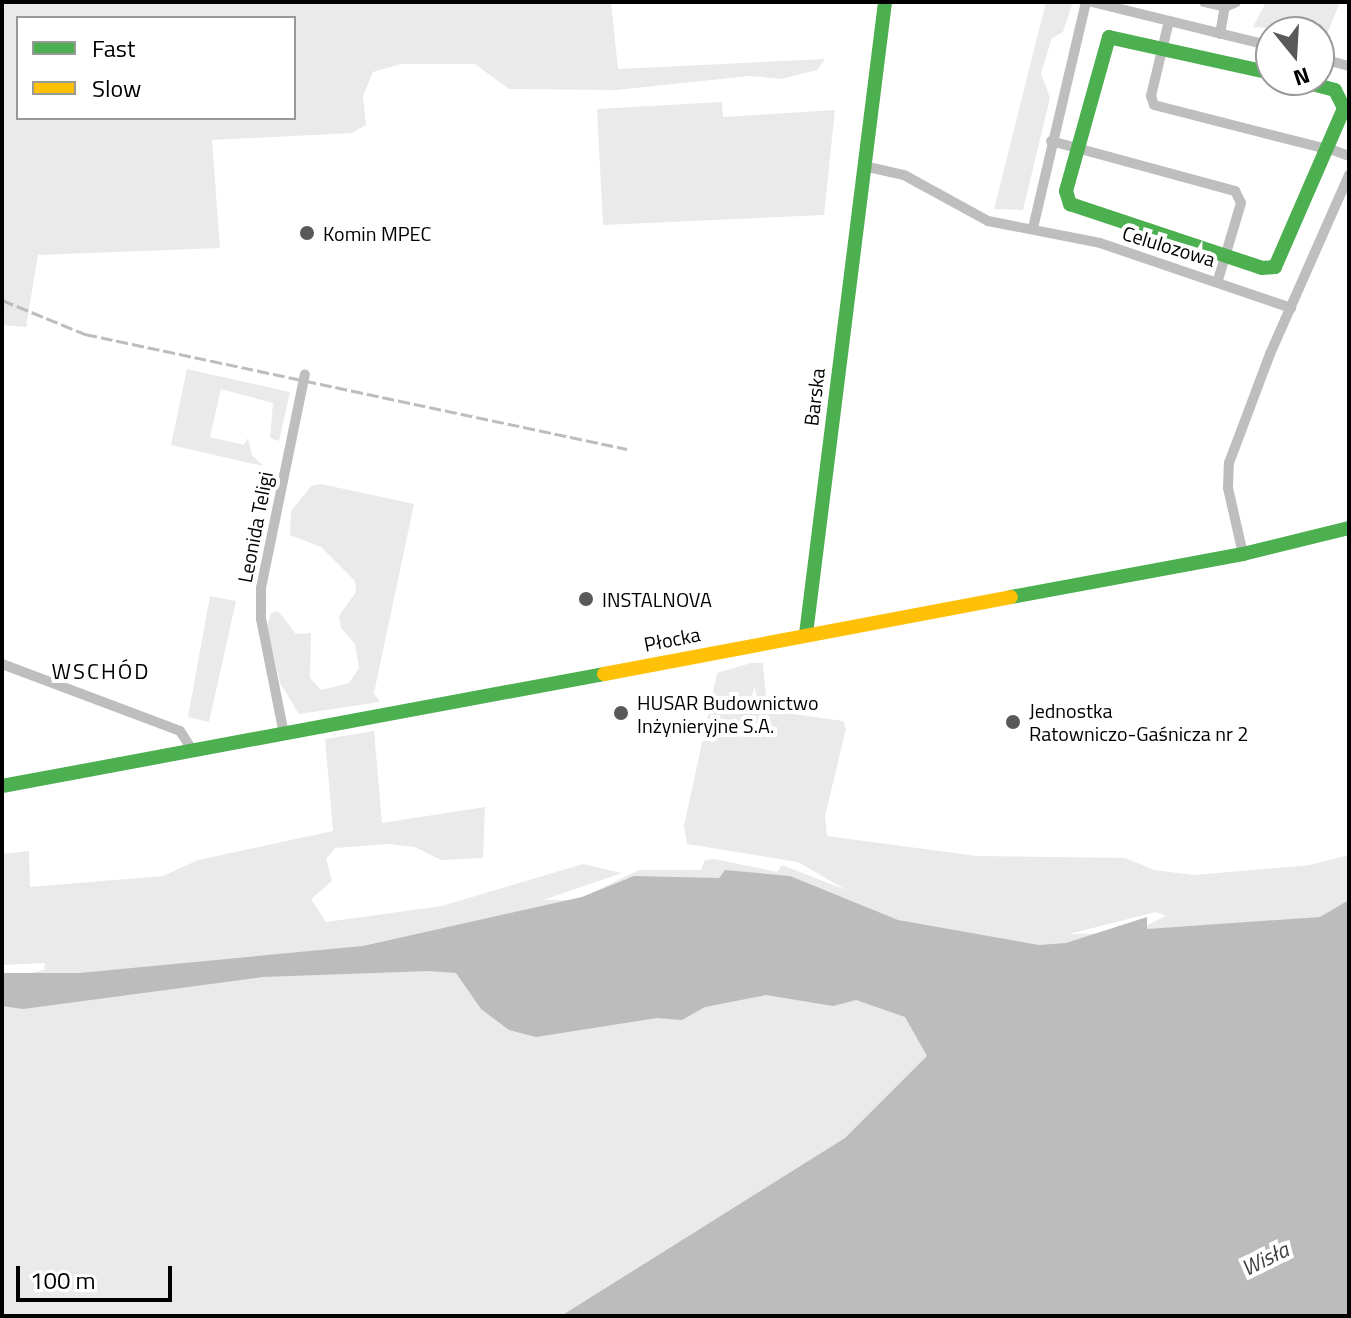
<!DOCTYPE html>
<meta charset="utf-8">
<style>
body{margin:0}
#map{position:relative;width:1351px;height:1318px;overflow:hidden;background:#fff;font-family:"Titillium Web",sans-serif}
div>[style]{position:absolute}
.green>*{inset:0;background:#eaeaea}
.water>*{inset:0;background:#bcbcbc}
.street>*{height:10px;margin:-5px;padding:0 5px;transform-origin:5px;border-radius:5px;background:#bebebe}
.fast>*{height:14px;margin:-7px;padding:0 7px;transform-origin:7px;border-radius:7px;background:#4caf50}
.slow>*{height:14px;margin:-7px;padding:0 7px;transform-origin:7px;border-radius:7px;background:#ffc107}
.rail>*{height:3px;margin-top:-1.5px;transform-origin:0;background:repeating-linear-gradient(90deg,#bdbdbd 0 12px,transparent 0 16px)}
.dots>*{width:22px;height:22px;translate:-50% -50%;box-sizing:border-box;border:4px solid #fff;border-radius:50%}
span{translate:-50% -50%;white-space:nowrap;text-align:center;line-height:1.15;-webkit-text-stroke:8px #fff;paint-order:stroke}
.poi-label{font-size:20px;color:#000}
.left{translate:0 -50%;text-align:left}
.street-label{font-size:20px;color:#000}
.neighbourhood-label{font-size:22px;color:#000;letter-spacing:2px}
.water-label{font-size:22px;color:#404040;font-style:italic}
.frame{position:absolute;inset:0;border:4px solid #000;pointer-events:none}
.legend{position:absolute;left:16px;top:16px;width:280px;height:104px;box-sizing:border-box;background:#fff;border:2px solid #999;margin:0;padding:10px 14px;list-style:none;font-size:24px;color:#000}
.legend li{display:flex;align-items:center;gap:16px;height:40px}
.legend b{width:40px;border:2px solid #999}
.north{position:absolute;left:1255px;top:16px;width:80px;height:80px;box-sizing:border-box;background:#fff;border:2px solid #999;border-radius:50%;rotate:162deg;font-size:22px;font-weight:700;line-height:32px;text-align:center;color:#000}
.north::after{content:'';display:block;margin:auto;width:28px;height:36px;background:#595959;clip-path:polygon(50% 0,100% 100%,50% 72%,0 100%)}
.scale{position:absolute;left:16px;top:1266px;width:156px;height:36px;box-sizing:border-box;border:4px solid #000;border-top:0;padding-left:10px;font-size:24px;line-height:28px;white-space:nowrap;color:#000;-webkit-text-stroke:6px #fff;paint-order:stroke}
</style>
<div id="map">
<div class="green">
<i style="clip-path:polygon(evenodd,2px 2px,611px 2px,618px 69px,825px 59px,817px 70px,782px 79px,749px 76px,616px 90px,509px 89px,475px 64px,401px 64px,373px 72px,363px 96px,366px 125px,352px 133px,212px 140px,220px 248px,38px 255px,26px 327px,2px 325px,2px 2px,18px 18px,294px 18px,294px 118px,18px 118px,18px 18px)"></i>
<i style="clip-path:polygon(1046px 2px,1073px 2px,1063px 32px,1052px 38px,1041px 73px,1050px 98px,1023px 210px,994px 209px)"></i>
<i style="clip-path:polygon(1266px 2px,1340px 2px,1323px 44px,1319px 32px,1253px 27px)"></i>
<i style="clip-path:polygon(722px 102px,723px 117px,835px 110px,824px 215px,603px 225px,597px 109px)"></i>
<i style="clip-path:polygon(187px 369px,290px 392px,279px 441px,270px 438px,273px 403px,221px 389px,210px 437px,244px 445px,248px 438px,252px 455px,263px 466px,171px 445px)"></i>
<i style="clip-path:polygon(321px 484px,414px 504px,374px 693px,380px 702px,299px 714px,280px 683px,267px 626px,271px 613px,278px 611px,296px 634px,311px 633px,310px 678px,321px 690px,349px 683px,359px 668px,355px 644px,341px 628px,339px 616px,356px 592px,355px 581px,321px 547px,290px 535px,291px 511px,311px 486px)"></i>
<i style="clip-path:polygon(210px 596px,236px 601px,209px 722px,188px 717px)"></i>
<i style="clip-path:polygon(evenodd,751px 663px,763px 663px,766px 698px,793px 714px,843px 721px,846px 729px,825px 816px,827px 836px,977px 856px,1125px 858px,1154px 870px,1194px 875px,1310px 865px,1349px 855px,1349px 1316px,2px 1316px,2px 979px,44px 970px,45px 963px,2px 965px,2px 854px,29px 851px,30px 887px,163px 876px,198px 860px,333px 831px,325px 739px,374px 731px,382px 823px,485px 807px,483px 858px,441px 860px,415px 847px,389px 844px,335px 848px,326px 859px,332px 881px,311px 899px,326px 922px,442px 906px,583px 864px,622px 873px,543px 900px,577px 900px,639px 870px,701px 870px,705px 860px,715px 859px,777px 872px,782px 865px,846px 890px,798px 862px,687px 844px,684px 826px,717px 673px,751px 663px,1156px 912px,1166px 916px,1131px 933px,1069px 934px,1156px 912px)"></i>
</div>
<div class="water">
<i style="clip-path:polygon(725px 870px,790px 876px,898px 920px,1039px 945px,1066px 943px,1147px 917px,1147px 929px,1320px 917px,1349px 900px,1349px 1316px,561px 1316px,845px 1138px,927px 1056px,905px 1017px,856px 1000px,833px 1006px,766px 995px,705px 1007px,682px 1020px,657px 1018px,536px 1037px,509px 1030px,481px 1009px,456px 973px,429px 971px,263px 977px,23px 1009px,2px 1006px,2px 973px,79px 973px,363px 946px,582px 897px,634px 876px,719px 878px)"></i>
</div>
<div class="street">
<i style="left:1092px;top:2px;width:184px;rotate:13.8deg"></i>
<i style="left:1204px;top:2px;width:22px;rotate:13deg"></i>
<i style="left:1225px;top:7px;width:12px;rotate:-24deg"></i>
<i style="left:1169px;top:21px;width:77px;rotate:103.5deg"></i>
<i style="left:1151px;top:96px;width:9px;rotate:72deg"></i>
<i style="left:1154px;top:105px;width:179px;rotate:14.3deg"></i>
<i style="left:1220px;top:34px;width:27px;rotate:-80deg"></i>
<i style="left:1319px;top:58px;width:31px;rotate:15deg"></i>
<i style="left:1051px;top:141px;width:191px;rotate:15.2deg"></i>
<i style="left:1235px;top:191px;width:13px;rotate:63deg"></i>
<i style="left:1241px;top:203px;width:80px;rotate:106.6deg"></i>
<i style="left:1327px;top:148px;width:23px;rotate:20deg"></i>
<i style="left:864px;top:166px;width:41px;rotate:12.7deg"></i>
<i style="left:904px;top:175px;width:96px;rotate:28.7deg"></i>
<i style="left:988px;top:221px;width:114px;rotate:11.1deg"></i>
<i style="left:1100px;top:243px;width:202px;rotate:18.8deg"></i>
<i style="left:1033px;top:228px;width:232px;rotate:-76.8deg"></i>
<i style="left:1243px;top:554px;width:68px;rotate:-102.8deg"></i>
<i style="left:1228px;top:488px;width:25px;rotate:-88deg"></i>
<i style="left:1229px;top:463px;width:116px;rotate:-69.4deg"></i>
<i style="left:1270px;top:354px;width:196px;rotate:-66.2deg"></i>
<i style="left:2px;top:664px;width:190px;rotate:20.6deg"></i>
<i style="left:180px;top:731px;width:24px;rotate:57deg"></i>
<i style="left:284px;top:734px;width:117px;rotate:-101.3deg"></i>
<i style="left:261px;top:619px;width:31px;rotate:-90deg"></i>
<i style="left:261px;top:588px;width:218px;rotate:-78.4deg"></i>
</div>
<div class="fast">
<i style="left:1271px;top:73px;width:166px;rotate:-167.5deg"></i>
<i style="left:1109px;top:37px;width:160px;rotate:105.6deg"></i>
<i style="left:1066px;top:191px;width:14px;rotate:73deg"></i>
<i style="left:1070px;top:204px;width:202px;rotate:18.4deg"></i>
<i style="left:1262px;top:268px;width:13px;rotate:-4deg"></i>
<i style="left:1275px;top:267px;width:173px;rotate:-66.5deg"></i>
<i style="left:1344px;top:108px;width:20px;rotate:-117deg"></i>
<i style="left:1335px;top:90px;width:38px;rotate:-165deg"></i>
<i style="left:1011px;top:597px;width:236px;rotate:-10.5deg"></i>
<i style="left:1243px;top:554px;width:109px;rotate:-13.8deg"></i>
<i style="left:806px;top:634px;width:637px;rotate:-82.87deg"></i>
<i style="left:2px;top:786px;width:612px;rotate:-10.54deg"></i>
</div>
<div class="slow">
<i style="left:604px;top:674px;width:414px;rotate:-10.7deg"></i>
</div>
<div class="rail">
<i style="left:2px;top:300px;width:90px;rotate:22.3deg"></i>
<i style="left:85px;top:334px;width:554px;rotate:11.98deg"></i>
</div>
<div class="dots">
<i style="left:307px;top:233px;background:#595959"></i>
<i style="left:586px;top:599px;background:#595959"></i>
<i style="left:621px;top:713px;background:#595959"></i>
<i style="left:1013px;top:722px;background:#595959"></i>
</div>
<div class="poi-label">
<span class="left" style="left:323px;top:233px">Komin MPEC</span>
<span class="left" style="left:602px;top:599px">INSTALNOVA</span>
<span class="left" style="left:637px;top:714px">HUSAR Budownictwo<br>Inżynieryjne S.A.</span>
<span class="left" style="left:1029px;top:722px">Jednostka<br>Ratowniczo-Gaśnicza nr 2</span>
</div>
<div class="street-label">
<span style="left:1169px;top:246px;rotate:17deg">Celulozowa</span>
<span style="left:814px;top:397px;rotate:-83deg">Barska</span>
<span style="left:255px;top:527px;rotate:-79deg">Leonida Teligi</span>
<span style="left:672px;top:639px;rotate:-11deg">Płocka</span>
</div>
<div class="neighbourhood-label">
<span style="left:101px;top:672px">WSCHÓD</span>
</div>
<div class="water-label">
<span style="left:1265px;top:1259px;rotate:-26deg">Wisła</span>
</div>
<div class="frame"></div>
<ul class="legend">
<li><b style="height:10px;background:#4caf50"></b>Fast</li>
<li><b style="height:10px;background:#ffc107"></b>Slow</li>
</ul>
<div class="north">N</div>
<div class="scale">100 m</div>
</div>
